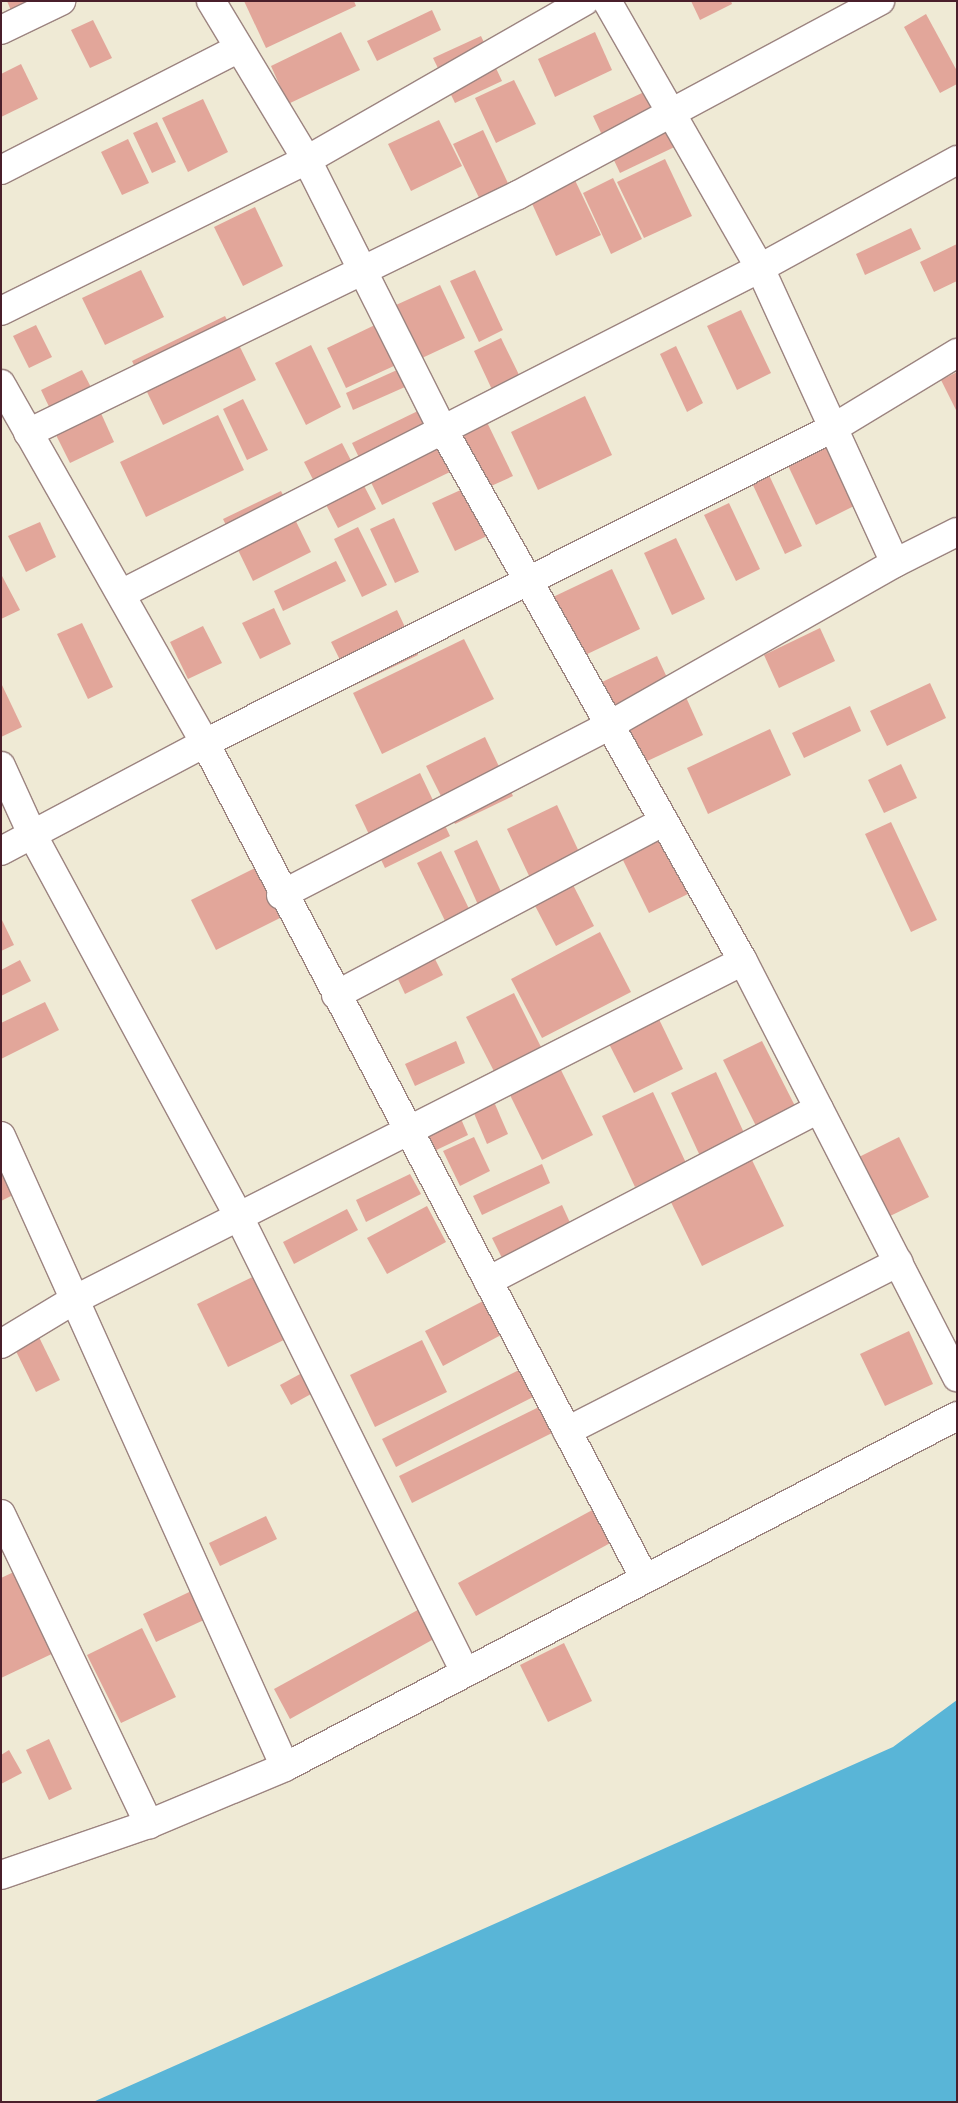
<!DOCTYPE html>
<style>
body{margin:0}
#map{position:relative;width:958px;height:2103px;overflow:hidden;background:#efead5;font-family:Delius,sans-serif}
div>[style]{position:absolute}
.water>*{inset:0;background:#59b5d7}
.building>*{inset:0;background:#e2a69a}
.roads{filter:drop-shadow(1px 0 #9c8480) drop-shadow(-1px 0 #9c8480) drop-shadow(0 1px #9c8480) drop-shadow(0 -1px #9c8480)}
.minor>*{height:28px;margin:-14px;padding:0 14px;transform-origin:14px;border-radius:14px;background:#fff}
span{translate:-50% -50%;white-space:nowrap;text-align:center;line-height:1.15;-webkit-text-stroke:5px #f6f6f2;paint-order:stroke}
.frame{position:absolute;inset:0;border:2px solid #4a1f2b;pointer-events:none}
</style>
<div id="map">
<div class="water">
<i style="clip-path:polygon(957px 1700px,957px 2102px,93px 2102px,893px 1747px)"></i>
</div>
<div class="building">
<i style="clip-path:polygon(7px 1px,26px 1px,31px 11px,15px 20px)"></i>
<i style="clip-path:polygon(244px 1px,354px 1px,356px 6px,266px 48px)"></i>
<i style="clip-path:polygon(691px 1px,731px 1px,732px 4px,700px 20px)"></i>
<i style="clip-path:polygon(432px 10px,441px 30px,377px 61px,367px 41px)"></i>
<i style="clip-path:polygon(926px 14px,957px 71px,957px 84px,940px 93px,904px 27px)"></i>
<i style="clip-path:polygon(93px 20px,112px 58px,90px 68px,71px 30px)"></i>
<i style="clip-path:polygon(341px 32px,360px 70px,288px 104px,271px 66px)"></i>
<i style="clip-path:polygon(595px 32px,612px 70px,555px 97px,538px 59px)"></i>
<i style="clip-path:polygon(481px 36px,502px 81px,455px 103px,433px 58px)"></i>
<i style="clip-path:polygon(21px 64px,38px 99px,1px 117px,1px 74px)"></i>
<i style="clip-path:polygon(514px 80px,536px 124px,496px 143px,475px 98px)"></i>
<i style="clip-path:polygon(659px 85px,685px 142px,620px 173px,593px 116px)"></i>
<i style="clip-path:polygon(203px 99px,228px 152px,188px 172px,162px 118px)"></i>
<i style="clip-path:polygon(439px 120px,462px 166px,411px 191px,388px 144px)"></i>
<i style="clip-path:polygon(157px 122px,176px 162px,152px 173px,133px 133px)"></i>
<i style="clip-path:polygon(483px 130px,513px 194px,484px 208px,453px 144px)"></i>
<i style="clip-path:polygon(128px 139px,149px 183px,122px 195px,101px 152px)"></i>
<i style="clip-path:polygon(665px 159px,692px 216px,644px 238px,617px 182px)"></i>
<i style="clip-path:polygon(573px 176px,601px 235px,556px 256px,529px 197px)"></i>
<i style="clip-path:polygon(613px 178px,642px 239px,611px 254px,583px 193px)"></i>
<i style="clip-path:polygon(255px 207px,283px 266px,243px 286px,214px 227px)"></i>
<i style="clip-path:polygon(911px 228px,921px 249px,865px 275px,856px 254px)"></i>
<i style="clip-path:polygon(957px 244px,957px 281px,934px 292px,920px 262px)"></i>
<i style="clip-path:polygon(141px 270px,164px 317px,105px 345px,82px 298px)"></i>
<i style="clip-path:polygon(475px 270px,503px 330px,479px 342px,450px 281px)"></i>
<i style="clip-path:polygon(440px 285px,465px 338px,422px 358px,396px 305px)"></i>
<i style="clip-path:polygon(741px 310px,771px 373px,737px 390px,707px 326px)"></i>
<i style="clip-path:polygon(225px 316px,256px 380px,163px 425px,132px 361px)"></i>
<i style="clip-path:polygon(377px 324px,396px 365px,346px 388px,327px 348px)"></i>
<i style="clip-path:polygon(36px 325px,52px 357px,29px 368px,13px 336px)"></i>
<i style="clip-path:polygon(501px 338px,523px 383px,495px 396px,474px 351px)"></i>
<i style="clip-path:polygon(311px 345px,341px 407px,306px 425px,275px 363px)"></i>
<i style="clip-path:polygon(676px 346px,703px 403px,687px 412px,660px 354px)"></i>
<i style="clip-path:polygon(82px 370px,95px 395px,53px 415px,41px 390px)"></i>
<i style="clip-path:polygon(397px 370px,405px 387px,353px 410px,346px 393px)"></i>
<i style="clip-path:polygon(957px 372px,957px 412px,941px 380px)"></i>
<i style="clip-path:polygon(585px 396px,612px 455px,538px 490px,511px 432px)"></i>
<i style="clip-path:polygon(243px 399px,268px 450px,247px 460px,223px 409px)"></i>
<i style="clip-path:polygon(422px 409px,452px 471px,382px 505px,352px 443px)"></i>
<i style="clip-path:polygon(100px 411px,114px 442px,70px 463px,55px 433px)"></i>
<i style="clip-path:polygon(483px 414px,513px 476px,489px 487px,459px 426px)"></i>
<i style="clip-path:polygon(218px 415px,244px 470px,146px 517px,120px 462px)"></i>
<i style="clip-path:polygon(828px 437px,860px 503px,816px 525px,784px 457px)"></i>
<i style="clip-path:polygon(342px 443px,376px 509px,338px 528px,304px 462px)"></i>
<i style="clip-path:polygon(769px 475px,802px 546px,785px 554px,752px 483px)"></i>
<i style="clip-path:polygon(465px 488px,487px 536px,455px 551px,432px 503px)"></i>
<i style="clip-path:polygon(281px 491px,311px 552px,253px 581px,223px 519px)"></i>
<i style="clip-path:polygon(729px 503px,760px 569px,736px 581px,704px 515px)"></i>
<i style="clip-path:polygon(394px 518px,419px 572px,395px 583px,370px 529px)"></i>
<i style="clip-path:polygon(40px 522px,56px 557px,26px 572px,8px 536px)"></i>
<i style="clip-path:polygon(358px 527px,387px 585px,362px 597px,334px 539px)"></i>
<i style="clip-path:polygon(676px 538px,705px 599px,672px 615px,644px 553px)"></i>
<i style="clip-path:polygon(336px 561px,346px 581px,283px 611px,274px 591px)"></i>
<i style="clip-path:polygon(612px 569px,640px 629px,581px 657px,553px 597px)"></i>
<i style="clip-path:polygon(1px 574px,20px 610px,1px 619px)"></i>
<i style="clip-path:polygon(274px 608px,291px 644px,260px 659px,242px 623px)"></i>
<i style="clip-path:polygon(397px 610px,418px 655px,353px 686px,331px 642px)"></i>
<i style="clip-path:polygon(82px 623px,113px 687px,88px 699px,57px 634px)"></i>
<i style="clip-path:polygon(203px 626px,222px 663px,188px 679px,170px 642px)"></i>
<i style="clip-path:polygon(820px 628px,835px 661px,779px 688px,764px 655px)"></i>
<i style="clip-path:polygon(464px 639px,494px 699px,382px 754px,353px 693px)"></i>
<i style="clip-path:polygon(657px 656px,671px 686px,615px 713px,600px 683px)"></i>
<i style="clip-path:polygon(1px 683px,22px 727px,1px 737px)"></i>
<i style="clip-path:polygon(930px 683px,946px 718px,887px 746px,870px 711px)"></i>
<i style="clip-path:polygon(685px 695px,703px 735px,641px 764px,622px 725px)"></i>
<i style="clip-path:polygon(850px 706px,861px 731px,804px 758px,792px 733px)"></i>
<i style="clip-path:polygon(770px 729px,791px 775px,708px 814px,687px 768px)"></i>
<i style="clip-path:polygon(485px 737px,513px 796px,455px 824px,426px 766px)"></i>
<i style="clip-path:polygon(901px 764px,917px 798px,884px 813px,868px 780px)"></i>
<i style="clip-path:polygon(420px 773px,450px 836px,385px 868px,355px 805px)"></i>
<i style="clip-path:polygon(557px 805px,581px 856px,531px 880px,507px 829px)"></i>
<i style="clip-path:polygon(891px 822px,937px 920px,911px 932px,865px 834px)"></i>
<i style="clip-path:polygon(659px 831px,688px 894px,649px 913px,618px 850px)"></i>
<i style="clip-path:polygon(477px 840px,503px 896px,479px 907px,454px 851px)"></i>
<i style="clip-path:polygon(441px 851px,472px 915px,448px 927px,417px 863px)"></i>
<i style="clip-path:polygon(255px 868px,280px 918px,216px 950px,191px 900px)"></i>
<i style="clip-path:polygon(570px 879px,594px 926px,556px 946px,531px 898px)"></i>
<i style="clip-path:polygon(1px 918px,14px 945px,1px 951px)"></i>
<i style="clip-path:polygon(600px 932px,631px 992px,542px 1038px,511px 979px)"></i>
<i style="clip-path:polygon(434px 957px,443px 975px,405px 994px,396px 975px)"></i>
<i style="clip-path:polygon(20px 960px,31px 981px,1px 996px,1px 970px)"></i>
<i style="clip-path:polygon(514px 993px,545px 1055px,498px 1079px,466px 1017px)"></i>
<i style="clip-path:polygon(45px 1002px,59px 1030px,1px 1059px,1px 1023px)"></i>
<i style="clip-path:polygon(656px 1013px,683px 1069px,634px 1093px,606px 1038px)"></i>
<i style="clip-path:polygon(456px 1041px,465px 1063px,415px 1086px,405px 1064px)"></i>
<i style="clip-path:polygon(762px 1041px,795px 1106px,756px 1126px,723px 1060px)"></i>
<i style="clip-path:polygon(560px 1068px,593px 1135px,542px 1160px,509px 1093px)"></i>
<i style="clip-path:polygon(716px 1072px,745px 1135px,700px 1156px,671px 1093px)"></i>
<i style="clip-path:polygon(653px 1092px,686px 1163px,635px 1187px,602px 1116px)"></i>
<i style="clip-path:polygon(491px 1095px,508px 1134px,487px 1144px,470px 1104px)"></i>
<i style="clip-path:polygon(458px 1112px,468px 1135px,428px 1154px,418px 1131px)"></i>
<i style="clip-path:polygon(474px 1137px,490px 1171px,460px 1186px,443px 1151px)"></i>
<i style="clip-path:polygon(899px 1137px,929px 1197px,886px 1218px,857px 1158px)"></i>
<i style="clip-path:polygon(1px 1150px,21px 1191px,1px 1201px)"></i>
<i style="clip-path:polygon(750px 1156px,784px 1226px,702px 1266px,668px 1196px)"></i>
<i style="clip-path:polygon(542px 1164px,550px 1183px,482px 1215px,473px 1196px)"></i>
<i style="clip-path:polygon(410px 1174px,421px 1194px,366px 1222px,356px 1200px)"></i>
<i style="clip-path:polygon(562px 1205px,572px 1227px,503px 1260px,492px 1238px)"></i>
<i style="clip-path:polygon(427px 1206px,446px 1242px,387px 1274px,367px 1238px)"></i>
<i style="clip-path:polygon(347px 1209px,358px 1230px,294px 1264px,283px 1242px)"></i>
<i style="clip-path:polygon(265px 1271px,296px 1334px,228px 1367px,197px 1304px)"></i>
<i style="clip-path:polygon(483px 1301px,501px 1335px,443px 1366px,425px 1331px)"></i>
<i style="clip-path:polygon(909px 1331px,933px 1384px,885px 1406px,860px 1354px)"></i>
<i style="clip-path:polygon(37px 1333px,60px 1380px,36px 1392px,13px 1345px)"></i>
<i style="clip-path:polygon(422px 1340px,447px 1392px,375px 1427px,350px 1375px)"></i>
<i style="clip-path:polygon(525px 1367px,539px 1394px,396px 1467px,382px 1439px)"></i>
<i style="clip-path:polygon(311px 1368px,322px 1388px,291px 1405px,280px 1385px)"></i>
<i style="clip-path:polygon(545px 1404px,558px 1430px,412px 1503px,399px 1476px)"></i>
<i style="clip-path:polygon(596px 1508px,614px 1541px,476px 1616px,458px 1583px)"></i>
<i style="clip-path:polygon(266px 1516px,277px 1539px,220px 1566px,209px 1543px)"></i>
<i style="clip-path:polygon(18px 1570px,58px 1651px,1px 1678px,1px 1578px)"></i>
<i style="clip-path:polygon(204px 1585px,217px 1614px,156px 1642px,143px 1614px)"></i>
<i style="clip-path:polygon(425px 1606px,441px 1635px,290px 1719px,274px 1689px)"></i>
<i style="clip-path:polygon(142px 1628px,176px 1697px,121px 1723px,87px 1655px)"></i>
<i style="clip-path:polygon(564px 1643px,592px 1701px,548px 1722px,520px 1665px)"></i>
<i style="clip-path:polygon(49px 1739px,72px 1789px,49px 1800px,26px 1750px)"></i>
<i style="clip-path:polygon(9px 1750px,22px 1773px,1px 1784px,1px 1755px)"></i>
</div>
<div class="roads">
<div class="minor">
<i style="left:211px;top:1px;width:186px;rotate:58.9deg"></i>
<i style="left:307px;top:160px;width:300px;rotate:63.3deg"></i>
<i style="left:442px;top:428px;width:612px;rotate:60.55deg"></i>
<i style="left:743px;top:961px;width:468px;rotate:62.8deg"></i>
<i style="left:607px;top:1px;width:308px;rotate:60.2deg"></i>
<i style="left:760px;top:268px;width:324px;rotate:65.4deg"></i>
<i style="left:1px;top:30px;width:67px;rotate:-25.8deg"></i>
<i style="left:1px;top:170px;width:267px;rotate:-27.1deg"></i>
<i style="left:1px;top:311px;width:341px;rotate:-26.3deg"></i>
<i style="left:307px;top:160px;width:320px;rotate:-29.8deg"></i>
<i style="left:1px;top:384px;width:413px;rotate:60.4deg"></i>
<i style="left:205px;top:743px;width:942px;rotate:62.24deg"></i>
<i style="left:28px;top:433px;width:545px;rotate:-25.91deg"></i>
<i style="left:518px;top:195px;width:411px;rotate:-28.2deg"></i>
<i style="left:121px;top:594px;width:717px;rotate:-27.03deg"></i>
<i style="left:760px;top:268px;width:225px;rotate:-28.7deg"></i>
<i style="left:1px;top:766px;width:75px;rotate:65.5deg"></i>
<i style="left:32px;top:834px;width:438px;rotate:61.6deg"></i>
<i style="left:240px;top:1219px;width:506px;rotate:63.59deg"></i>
<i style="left:1px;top:851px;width:231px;rotate:-27.9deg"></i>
<i style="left:205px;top:743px;width:705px;rotate:-26.64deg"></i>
<i style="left:835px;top:427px;width:143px;rotate:-31.2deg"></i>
<i style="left:281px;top:895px;width:368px;rotate:-27.3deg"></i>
<i style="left:608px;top:726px;width:330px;rotate:-29.6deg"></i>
<i style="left:895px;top:563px;width:69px;rotate:-26.6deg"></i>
<i style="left:336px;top:995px;width:371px;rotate:-27.9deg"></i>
<i style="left:1px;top:1136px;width:692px;rotate:65.77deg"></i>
<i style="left:488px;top:1281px;width:373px;rotate:-27.5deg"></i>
<i style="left:1px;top:1344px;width:85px;rotate:-31.1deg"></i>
<i style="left:74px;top:1300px;width:750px;rotate:-26.87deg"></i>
<i style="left:567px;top:1431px;width:372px;rotate:-27deg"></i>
<i style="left:1px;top:1514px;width:344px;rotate:64.5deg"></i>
<i style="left:1px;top:1875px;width:157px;rotate:-19deg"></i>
<i style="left:149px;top:1824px;width:147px;rotate:-22.7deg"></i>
<i style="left:285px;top:1767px;width:758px;rotate:-27.58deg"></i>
</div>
</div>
<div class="frame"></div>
</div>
